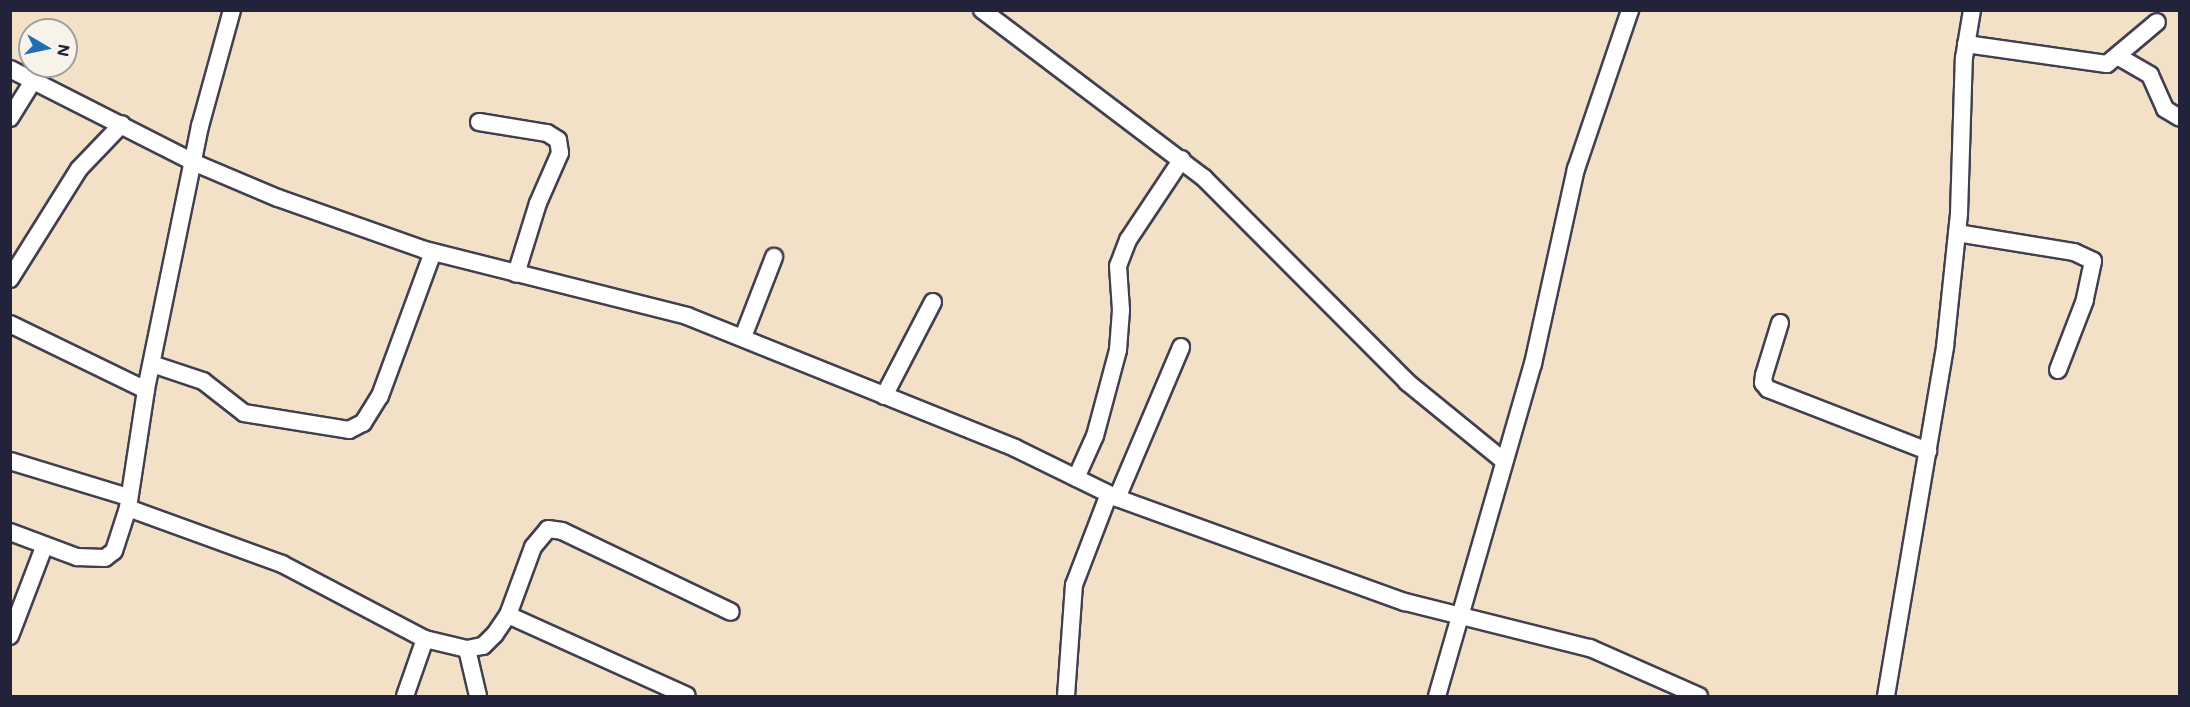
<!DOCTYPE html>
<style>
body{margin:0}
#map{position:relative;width:2190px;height:707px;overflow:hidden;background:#f3e1c7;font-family:Mali,sans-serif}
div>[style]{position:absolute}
.roads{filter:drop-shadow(2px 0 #413f50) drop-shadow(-2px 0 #413f50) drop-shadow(0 2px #413f50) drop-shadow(0 -2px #413f50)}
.minor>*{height:16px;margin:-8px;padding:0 8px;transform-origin:8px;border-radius:8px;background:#fff}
span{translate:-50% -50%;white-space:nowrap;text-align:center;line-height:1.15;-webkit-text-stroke:6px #f7f3e8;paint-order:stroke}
.frame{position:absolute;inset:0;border:12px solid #22223b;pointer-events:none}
.north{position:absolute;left:18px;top:18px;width:60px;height:60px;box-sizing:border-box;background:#f7f3e8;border:2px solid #a29fa3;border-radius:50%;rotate:99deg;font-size:16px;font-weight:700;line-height:24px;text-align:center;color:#22223b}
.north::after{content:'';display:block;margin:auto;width:21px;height:27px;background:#1f6fb2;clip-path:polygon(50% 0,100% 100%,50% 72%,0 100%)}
</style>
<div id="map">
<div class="roads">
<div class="minor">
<i style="left:232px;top:10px;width:120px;rotate:105.4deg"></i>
<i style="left:200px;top:126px;width:269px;rotate:101.6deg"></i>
<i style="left:146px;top:390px;width:119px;rotate:98.7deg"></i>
<i style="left:128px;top:508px;width:164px;rotate:20deg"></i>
<i style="left:282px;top:564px;width:161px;rotate:27.7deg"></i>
<i style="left:982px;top:10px;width:278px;rotate:37.1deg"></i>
<i style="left:1204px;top:178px;width:288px;rotate:45.1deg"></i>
<i style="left:1407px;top:382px;width:125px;rotate:39.2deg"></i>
<i style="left:1966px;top:44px;width:142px;rotate:8.1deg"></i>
<i style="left:2107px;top:64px;width:65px;rotate:-40deg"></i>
<i style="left:2119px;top:57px;width:36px;rotate:30deg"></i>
<i style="left:2150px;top:75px;width:37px;rotate:66deg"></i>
<i style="left:2165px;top:109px;width:17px;rotate:31deg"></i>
<i style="left:10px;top:69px;width:208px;rotate:26.9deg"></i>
<i style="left:195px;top:163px;width:90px;rotate:22.9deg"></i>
<i style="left:278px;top:198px;width:156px;rotate:19.5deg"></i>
<i style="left:425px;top:250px;width:270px;rotate:14.1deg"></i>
<i style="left:687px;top:316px;width:354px;rotate:21.9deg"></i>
<i style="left:1015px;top:448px;width:114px;rotate:26.1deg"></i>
<i style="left:1117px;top:498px;width:306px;rotate:19.9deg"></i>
<i style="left:1405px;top:602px;width:191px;rotate:14deg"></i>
<i style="left:1590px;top:648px;width:119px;rotate:23.8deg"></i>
<i style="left:10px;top:118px;width:44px;rotate:-58.1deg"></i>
<i style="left:479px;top:122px;width:69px;rotate:9.2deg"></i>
<i style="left:547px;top:133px;width:13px;rotate:32deg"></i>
<i style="left:558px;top:140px;width:13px;rotate:81deg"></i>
<i style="left:560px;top:153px;width:55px;rotate:113.7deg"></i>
<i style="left:538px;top:203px;width:74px;rotate:107.2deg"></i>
<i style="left:1957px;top:233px;width:119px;rotate:9.2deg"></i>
<i style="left:2074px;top:252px;width:21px;rotate:25deg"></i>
<i style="left:2093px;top:261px;width:40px;rotate:102deg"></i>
<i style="left:2085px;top:300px;width:75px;rotate:111.1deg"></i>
<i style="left:10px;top:279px;width:130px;rotate:-57.9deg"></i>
<i style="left:79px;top:169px;width:62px;rotate:-46.3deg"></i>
<i style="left:1780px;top:323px;width:54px;rotate:107.1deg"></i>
<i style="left:1764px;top:375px;width:8px;rotate:97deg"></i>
<i style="left:1763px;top:383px;width:8px;rotate:50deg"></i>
<i style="left:1768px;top:389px;width:172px;rotate:21.2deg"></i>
<i style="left:10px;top:324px;width:151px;rotate:25.9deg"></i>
<i style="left:743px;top:337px;width:86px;rotate:-68.8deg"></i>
<i style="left:152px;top:364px;width:54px;rotate:18.4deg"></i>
<i style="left:203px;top:381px;width:52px;rotate:38deg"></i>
<i style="left:244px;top:413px;width:106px;rotate:9.2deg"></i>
<i style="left:349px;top:430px;width:16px;rotate:-27deg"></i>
<i style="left:363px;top:423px;width:32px;rotate:-58deg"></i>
<i style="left:380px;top:396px;width:153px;rotate:-69.8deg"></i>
<i style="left:884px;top:396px;width:106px;rotate:-62.5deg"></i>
<i style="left:10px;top:461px;width:123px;rotate:17deg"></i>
<i style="left:1076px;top:478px;width:46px;rotate:-65.7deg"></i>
<i style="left:1095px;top:436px;width:89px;rotate:-75deg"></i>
<i style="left:1118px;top:350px;width:40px;rotate:-85.7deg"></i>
<i style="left:1121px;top:310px;width:44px;rotate:-93.9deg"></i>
<i style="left:1118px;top:266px;width:28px;rotate:-69deg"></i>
<i style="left:1128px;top:240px;width:97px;rotate:-56.3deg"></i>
<i style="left:1117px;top:498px;width:164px;rotate:-67deg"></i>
<i style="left:10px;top:532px;width:72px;rotate:20.5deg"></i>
<i style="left:77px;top:557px;width:28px;rotate:2deg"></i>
<i style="left:105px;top:558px;width:11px;rotate:-38deg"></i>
<i style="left:114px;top:551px;width:45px;rotate:-72deg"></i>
<i style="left:508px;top:615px;width:196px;rotate:24.3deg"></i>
<i style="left:10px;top:636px;width:95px;rotate:-69.1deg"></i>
<i style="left:467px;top:649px;width:48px;rotate:76.8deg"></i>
<i style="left:405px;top:696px;width:60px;rotate:-70.7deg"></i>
<i style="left:425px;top:639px;width:43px;rotate:13.4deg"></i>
<i style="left:467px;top:649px;width:16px;rotate:-11deg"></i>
<i style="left:483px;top:646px;width:17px;rotate:-45deg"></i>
<i style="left:495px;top:634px;width:23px;rotate:-56deg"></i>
<i style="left:508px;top:615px;width:72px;rotate:-69.8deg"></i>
<i style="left:533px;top:547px;width:23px;rotate:-50deg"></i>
<i style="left:548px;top:529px;width:14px;rotate:8deg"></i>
<i style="left:562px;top:531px;width:187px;rotate:25.6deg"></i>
<i style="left:1066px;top:696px;width:111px;rotate:-85.9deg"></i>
<i style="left:1074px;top:585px;width:97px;rotate:-69deg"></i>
<i style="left:1437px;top:696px;width:346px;rotate:-73.9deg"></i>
<i style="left:1533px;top:364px;width:200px;rotate:-77.6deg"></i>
<i style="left:1576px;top:169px;width:168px;rotate:-71.2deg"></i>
<i style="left:1886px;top:696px;width:354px;rotate:-80.4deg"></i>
<i style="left:1945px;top:347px;width:135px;rotate:-84deg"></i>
<i style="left:1959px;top:213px;width:155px;rotate:-88.2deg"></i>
<i style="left:1964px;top:58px;width:49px;rotate:-80.5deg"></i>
</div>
</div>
<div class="frame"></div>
<div class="north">N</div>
</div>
